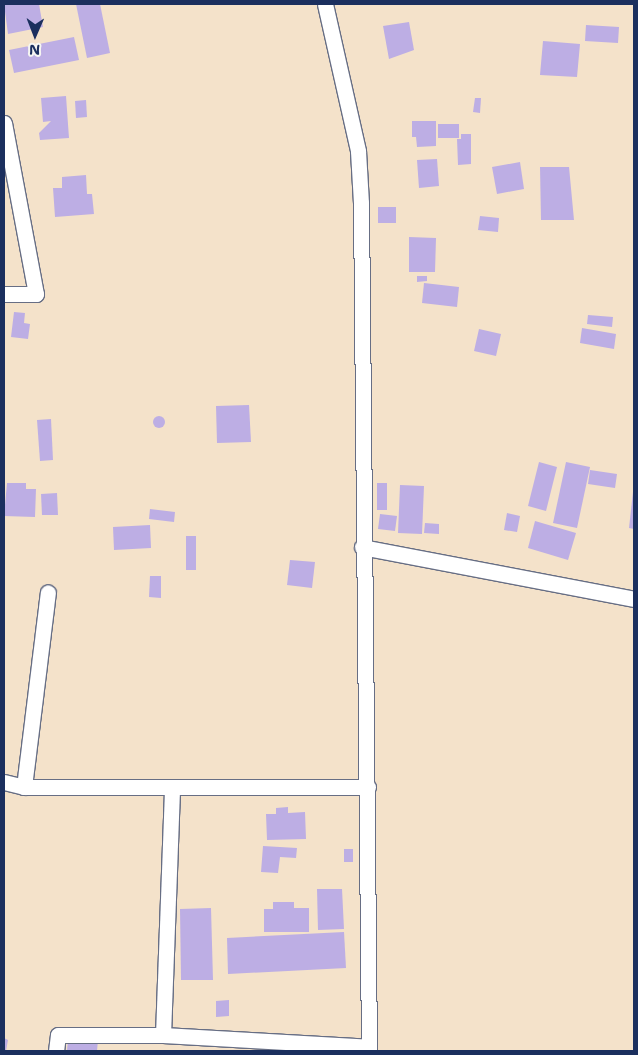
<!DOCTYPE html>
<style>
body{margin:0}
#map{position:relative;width:638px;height:1055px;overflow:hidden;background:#f4e2ca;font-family:"Shantell Sans",sans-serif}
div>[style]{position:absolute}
.building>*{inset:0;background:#bdaee4}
.round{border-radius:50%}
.roads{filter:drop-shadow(1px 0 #676e84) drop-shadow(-1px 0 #676e84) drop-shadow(0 1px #676e84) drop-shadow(0 -1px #676e84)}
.minor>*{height:15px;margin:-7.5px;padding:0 7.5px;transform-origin:7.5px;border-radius:7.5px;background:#fff}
span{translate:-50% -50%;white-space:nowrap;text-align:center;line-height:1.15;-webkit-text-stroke:4px #f6f6f2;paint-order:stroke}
.frame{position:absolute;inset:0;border:5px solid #1b2f5e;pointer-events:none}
.north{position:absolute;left:10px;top:10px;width:50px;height:50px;-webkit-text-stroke:4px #f6f6f2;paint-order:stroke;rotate:181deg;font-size:14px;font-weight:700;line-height:20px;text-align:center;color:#1b2f5e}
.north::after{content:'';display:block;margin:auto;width:18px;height:22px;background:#1b2f5e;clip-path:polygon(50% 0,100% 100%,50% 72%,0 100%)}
</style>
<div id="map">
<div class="building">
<i style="clip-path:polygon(4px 4px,39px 4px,43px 27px,8px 34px)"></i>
<i style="clip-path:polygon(76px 4px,100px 4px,110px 53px,87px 58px)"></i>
<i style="clip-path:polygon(409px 22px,414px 50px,389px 59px,383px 26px)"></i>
<i style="clip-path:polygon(586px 25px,619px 27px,618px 43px,585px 41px)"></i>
<i style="clip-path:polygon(74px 37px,79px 60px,14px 73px,9px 50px)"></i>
<i style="clip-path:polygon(543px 41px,580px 44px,577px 77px,540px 75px)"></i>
<i style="clip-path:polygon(66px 96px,69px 138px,40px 140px,39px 133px,51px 121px,43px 122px,41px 98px)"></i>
<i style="clip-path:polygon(475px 98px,481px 98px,480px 113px,473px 112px)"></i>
<i style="clip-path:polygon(86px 100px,87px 117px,76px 118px,75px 101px)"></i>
<i style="clip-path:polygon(412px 121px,436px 121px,436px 146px,417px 147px,416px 137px,412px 137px)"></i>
<i style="clip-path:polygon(438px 124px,459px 124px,459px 138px,438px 138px)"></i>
<i style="clip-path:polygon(461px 134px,471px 134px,471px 164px,458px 165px,457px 139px,461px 139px)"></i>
<i style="clip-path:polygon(437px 159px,439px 186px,419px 188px,417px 160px)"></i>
<i style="clip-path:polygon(520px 162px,524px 189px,497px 194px,492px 167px)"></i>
<i style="clip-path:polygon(540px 167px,569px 167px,574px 220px,541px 220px)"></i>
<i style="clip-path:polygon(86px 175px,87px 194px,92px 194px,94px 214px,55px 217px,53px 188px,62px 188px,62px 177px)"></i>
<i style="clip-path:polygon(378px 207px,396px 207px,396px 223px,378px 223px)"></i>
<i style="clip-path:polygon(480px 216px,499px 218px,498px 232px,478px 230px)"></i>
<i style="clip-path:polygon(409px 237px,436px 238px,435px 272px,409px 272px)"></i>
<i style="clip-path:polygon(417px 276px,427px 276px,427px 281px,417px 282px)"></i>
<i style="clip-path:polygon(424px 283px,459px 287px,457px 307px,422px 303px)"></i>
<i style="clip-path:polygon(14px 312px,25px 313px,24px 323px,30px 324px,28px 339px,11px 337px)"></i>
<i style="clip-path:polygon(588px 315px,613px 317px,612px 327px,587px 324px)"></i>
<i style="clip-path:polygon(582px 328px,616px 334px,614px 349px,580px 343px)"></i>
<i style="clip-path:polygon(479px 329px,501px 334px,496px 356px,474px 351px)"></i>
<i style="clip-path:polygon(249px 405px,251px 442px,217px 443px,216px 406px)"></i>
<i class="round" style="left:153px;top:416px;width:12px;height:12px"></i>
<i style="clip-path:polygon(51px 419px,53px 460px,40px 461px,37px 420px)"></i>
<i style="clip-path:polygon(539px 462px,557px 467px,546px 511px,528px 506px)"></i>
<i style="clip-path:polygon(566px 462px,590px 467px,577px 528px,553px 523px)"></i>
<i style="clip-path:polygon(590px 470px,617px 474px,615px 488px,588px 484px)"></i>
<i style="clip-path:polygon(7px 483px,26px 483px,26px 489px,36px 489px,35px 517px,4px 516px)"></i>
<i style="clip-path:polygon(377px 483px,387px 483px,387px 510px,377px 510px)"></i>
<i style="clip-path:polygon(400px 485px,424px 486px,422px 534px,398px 533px)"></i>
<i style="clip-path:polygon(633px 492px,634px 492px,634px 529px,629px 528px)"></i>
<i style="clip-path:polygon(57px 493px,58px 515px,42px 515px,41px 494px)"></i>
<i style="clip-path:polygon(150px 509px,175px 512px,174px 522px,149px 519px)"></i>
<i style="clip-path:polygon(507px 513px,520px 516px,517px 532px,504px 530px)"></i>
<i style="clip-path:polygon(380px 514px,397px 516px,395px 531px,378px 529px)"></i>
<i style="clip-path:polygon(535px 521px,576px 533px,568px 560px,528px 548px)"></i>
<i style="clip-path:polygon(425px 523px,439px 524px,439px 534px,424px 533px)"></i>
<i style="clip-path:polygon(150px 525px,151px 548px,114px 550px,113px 527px)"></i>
<i style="clip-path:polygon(186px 536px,196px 536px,196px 570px,186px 570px)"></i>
<i style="clip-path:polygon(290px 560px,315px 562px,312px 588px,287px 585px)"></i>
<i style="clip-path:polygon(150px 576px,161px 576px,161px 598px,149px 597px)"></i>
<i style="clip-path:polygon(288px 807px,288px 813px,305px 812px,306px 839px,267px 840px,266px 814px,276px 814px,276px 808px)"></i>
<i style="clip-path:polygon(263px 846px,297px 848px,296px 858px,280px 857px,278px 873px,261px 872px)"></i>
<i style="clip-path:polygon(344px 849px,353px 849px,353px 862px,344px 862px)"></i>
<i style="clip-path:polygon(317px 889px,342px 889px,344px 929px,318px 930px)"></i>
<i style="clip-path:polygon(273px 902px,294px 902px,294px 908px,309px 908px,309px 932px,264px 932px,264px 909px,273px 909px)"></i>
<i style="clip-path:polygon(211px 908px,213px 980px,181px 980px,180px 909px)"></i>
<i style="clip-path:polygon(344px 932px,346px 968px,228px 974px,227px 938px)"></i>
<i style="clip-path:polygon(229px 1000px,229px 1016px,216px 1017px,216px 1001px)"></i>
<i style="clip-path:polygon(4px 1038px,8px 1040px,6px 1051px,4px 1051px)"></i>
<i style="clip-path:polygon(68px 1039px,98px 1040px,97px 1051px,67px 1051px)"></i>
</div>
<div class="roads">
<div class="minor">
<i style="left:325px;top:4px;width:151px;rotate:77.3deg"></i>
<i style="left:358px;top:151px;width:52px;rotate:86.7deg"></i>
<i style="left:361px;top:203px;width:848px;rotate:89.46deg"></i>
<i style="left:4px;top:123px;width:174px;rotate:79.4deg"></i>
<i style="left:36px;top:294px;width:32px;rotate:180deg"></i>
<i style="left:362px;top:547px;width:277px;rotate:10.8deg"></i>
<i style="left:4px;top:782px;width:21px;rotate:14deg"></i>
<i style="left:24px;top:787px;width:344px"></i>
<i style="left:24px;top:787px;width:196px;rotate:-83deg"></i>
<i style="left:163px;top:1035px;width:247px;rotate:-87.9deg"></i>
<i style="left:56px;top:1051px;width:16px;rotate:-83deg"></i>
<i style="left:58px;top:1035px;width:105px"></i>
<i style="left:163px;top:1035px;width:206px;rotate:3.3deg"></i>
</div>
</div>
<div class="frame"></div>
<div class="north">N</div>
</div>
